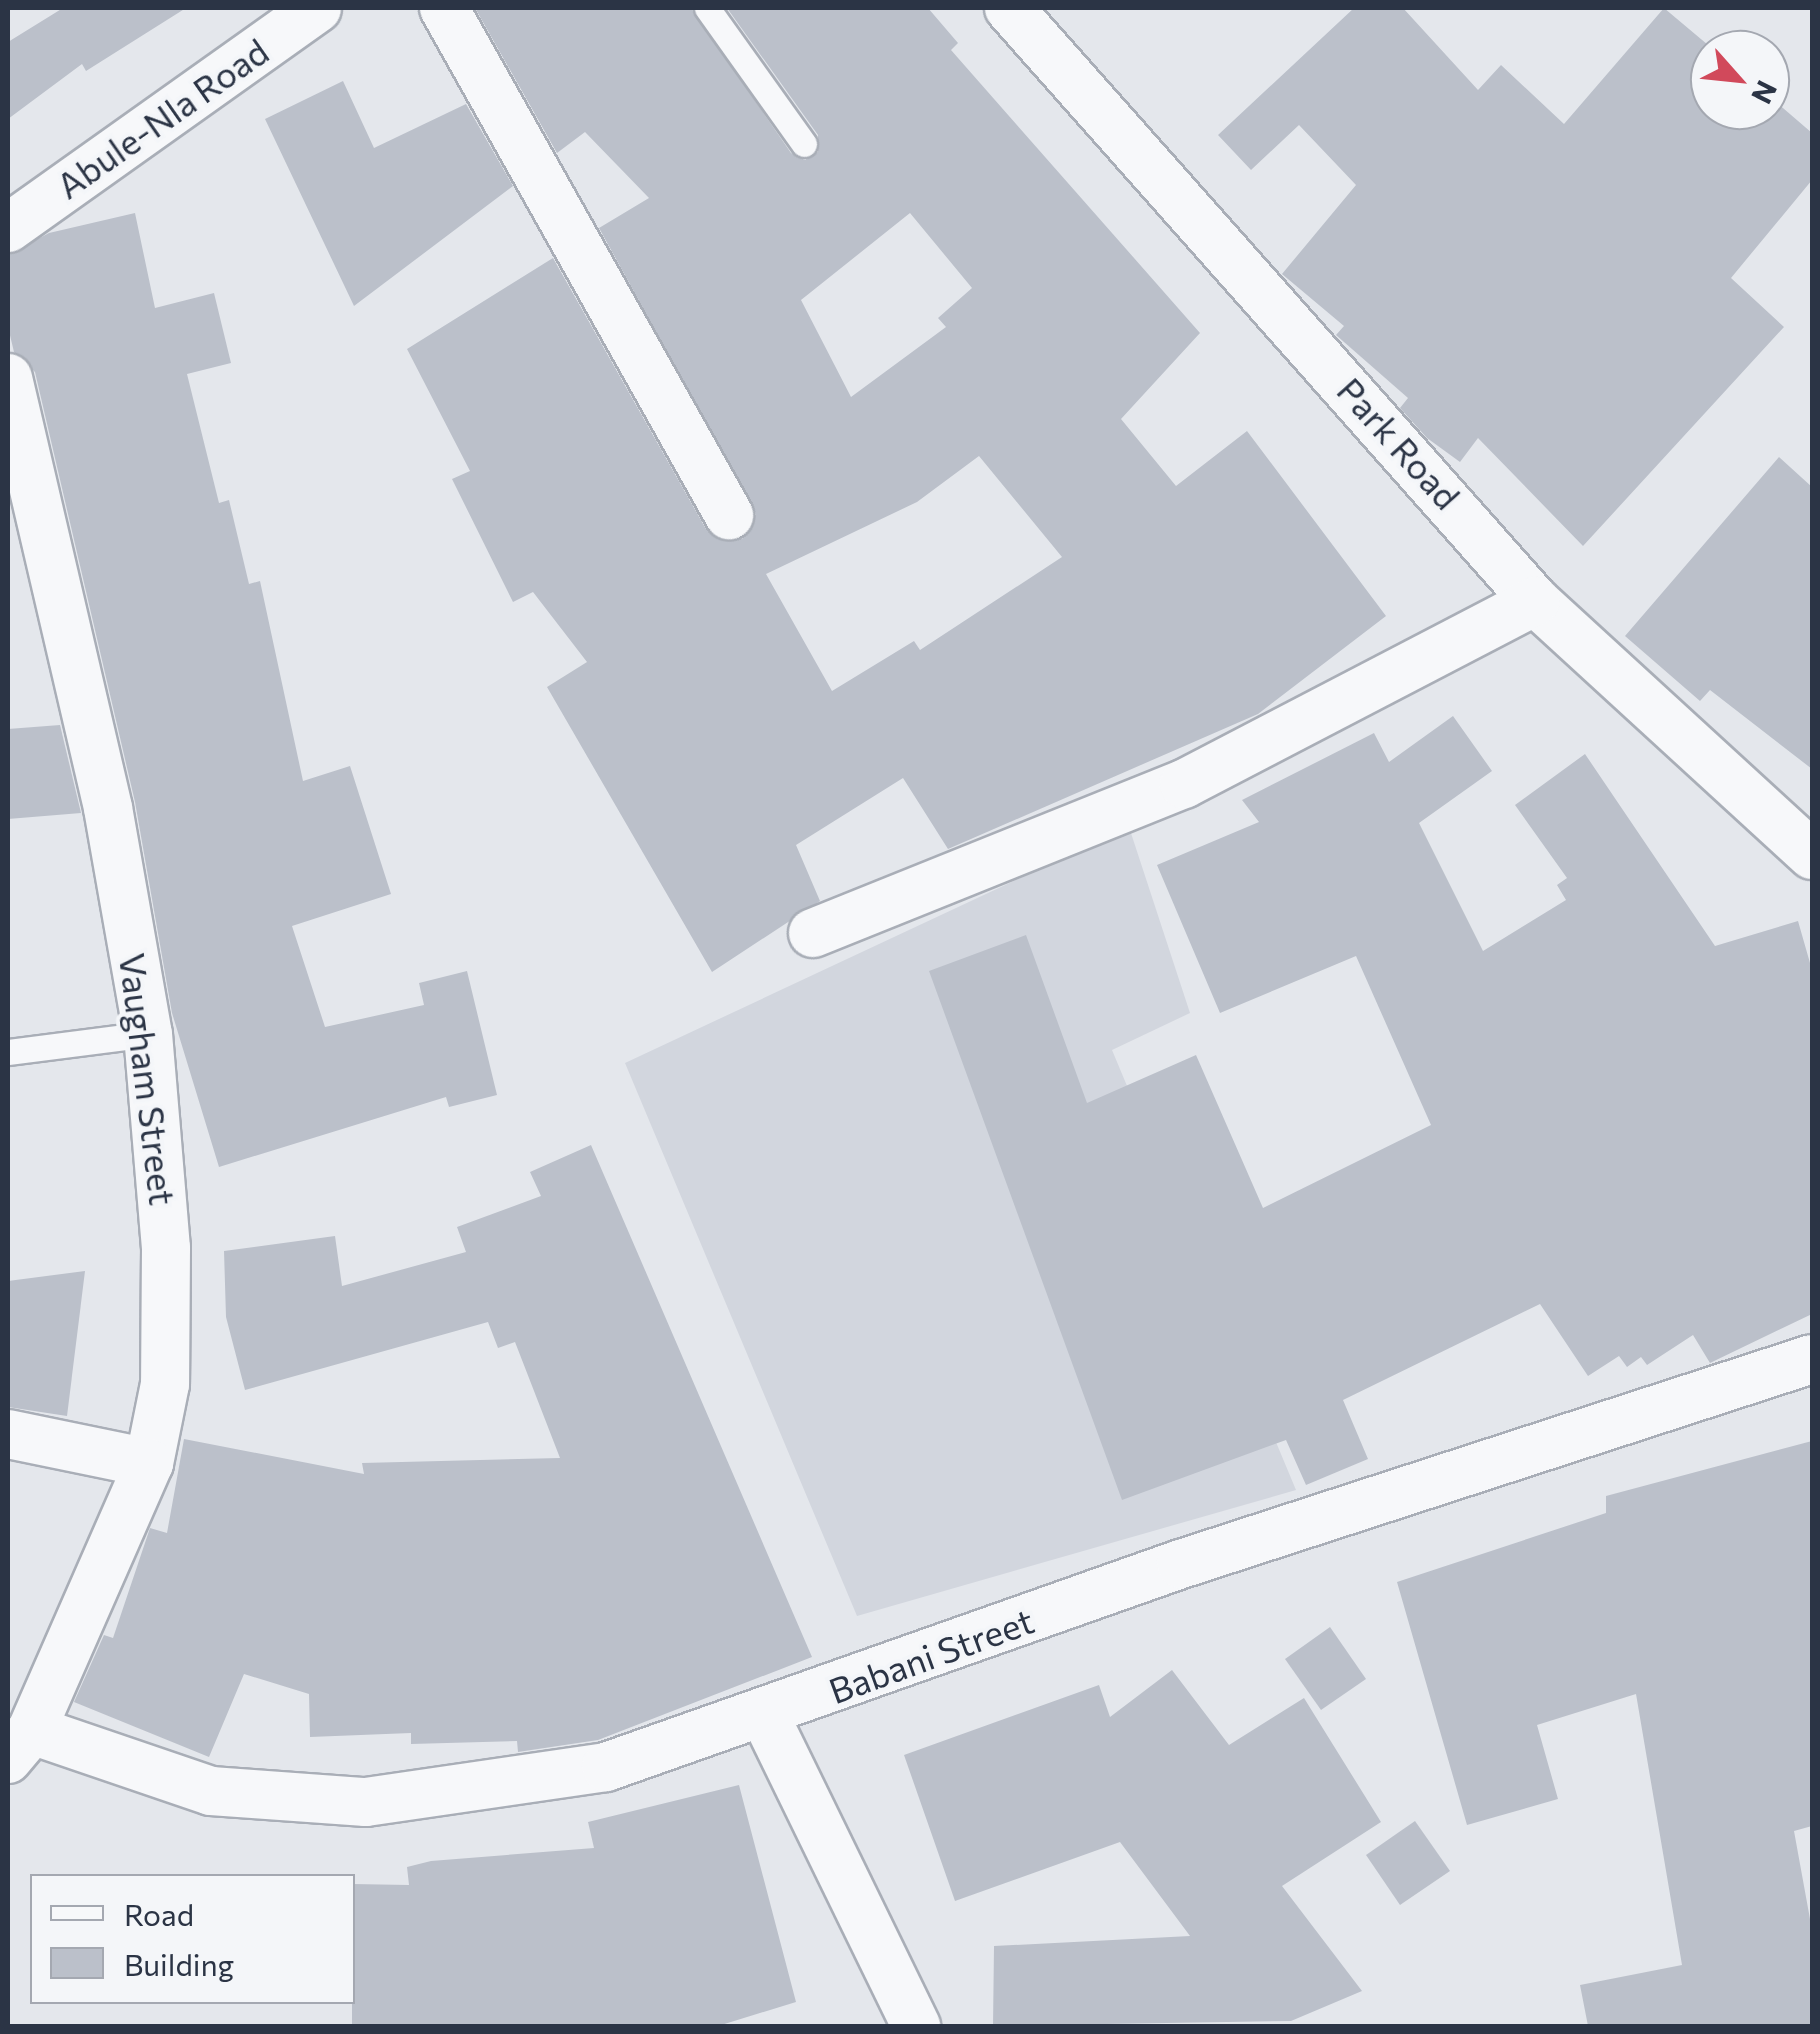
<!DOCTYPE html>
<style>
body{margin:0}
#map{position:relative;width:1820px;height:2034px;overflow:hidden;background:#e4e7ec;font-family:Commissioner,sans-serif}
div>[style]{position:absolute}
.built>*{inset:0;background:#d2d6de}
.building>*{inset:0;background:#bbc0ca}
.roads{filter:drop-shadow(2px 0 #a9aeb7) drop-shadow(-2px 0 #a9aeb7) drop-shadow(0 2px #a9aeb7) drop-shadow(0 -2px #a9aeb7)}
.lane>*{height:25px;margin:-12.5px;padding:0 12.5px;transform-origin:12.5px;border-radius:12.5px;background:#f7f8fa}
.street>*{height:48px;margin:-24px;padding:0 24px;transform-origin:24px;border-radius:24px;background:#f7f8fa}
span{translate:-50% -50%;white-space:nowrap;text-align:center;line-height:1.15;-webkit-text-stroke:8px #f4f6f9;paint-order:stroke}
.street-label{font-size:35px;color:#2b3445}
.frame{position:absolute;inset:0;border:10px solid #2b3445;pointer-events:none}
.legend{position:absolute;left:30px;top:1874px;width:325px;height:130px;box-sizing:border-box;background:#f4f6f9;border:2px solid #a4a8b1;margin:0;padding:12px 18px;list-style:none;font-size:30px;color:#2b3445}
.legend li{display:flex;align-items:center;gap:20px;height:50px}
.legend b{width:50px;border:2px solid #a4a8b1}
.north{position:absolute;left:1690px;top:30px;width:100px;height:100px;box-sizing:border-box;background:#f4f6f9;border:2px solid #a4a8b1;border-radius:50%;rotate:117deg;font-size:28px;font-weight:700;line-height:40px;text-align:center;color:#2b3445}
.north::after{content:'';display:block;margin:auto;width:35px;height:45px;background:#d1495b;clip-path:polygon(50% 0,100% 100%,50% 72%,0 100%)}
</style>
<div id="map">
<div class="built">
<i style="clip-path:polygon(1129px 827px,1190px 1013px,1112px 1050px,1296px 1490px,857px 1616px,625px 1063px)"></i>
</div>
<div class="building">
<i style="clip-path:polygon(63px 8px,186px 8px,86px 71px,82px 64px,8px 119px,8px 42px)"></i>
<i style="clip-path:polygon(evenodd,475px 8px,691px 8px,791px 153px,805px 160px,818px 152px,818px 135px,727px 8px,928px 8px,958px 43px,951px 50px,1200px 333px,1121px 419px,1176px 486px,1247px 431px,1386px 616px,1258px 714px,948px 849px,903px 778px,796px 845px,820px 901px,712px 972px,547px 687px,587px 662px,533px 592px,513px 602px,452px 479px,470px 471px,407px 349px,553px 258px,706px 529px,742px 539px,756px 514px,599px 228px,649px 198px,585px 132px,557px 153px,475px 8px,910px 213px,972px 288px,938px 318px,946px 327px,851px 397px,801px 300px,910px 213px,475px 8px,979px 456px,1062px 557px,920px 650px,914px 641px,832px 691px,766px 574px,917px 502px,979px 456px)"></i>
<i style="clip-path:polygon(1354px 8px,1403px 8px,1478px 90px,1501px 65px,1564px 124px,1664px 8px,1714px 50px,1710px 110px,1770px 110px,1770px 97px,1812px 133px,1812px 180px,1731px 278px,1784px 327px,1583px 546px,1478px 438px,1460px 462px,1427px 438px,1400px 408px,1408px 398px,1336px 335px,1344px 326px,1282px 274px,1356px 185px,1299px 125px,1251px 170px,1218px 135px)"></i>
<i style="clip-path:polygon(343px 81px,374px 148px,466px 104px,513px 186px,354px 306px,265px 119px)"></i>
<i style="clip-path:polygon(135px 213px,155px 308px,214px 293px,231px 363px,187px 374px,219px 503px,229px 500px,249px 584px,260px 581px,303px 781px,350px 766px,391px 894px,292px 926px,325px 1027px,424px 1005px,419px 983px,467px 971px,497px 1095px,449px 1107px,446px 1097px,219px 1167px,172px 1013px,135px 802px,35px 372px,14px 352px,8px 327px,8px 255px,49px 233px)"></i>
<i style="clip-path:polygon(1779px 457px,1812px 487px,1812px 769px,1710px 690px,1700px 701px,1625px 636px)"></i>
<i style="clip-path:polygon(1453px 716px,1492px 771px,1419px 823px,1483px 951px,1566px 900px,1557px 885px,1567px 878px,1515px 805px,1585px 754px,1715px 946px,1798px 921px,1812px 970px,1812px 1314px,1710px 1363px,1693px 1335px,1647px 1365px,1641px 1357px,1627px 1367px,1619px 1356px,1588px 1376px,1540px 1304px,1343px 1400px,1368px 1459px,1306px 1485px,1286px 1440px,1122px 1500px,929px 971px,1026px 935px,1087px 1103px,1196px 1055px,1263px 1208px,1431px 1125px,1356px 956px,1220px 1013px,1157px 865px,1259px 822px,1242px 800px,1374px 733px,1389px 762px)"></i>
<i style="clip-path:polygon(60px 725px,81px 813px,8px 819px,8px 729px)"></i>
<i style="clip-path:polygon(591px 1145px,812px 1657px,598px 1740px,518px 1752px,517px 1741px,411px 1744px,411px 1733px,310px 1737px,309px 1694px,244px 1674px,209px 1757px,74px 1702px,104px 1635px,113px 1638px,150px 1528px,167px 1533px,184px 1439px,364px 1474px,362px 1463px,560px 1458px,515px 1342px,498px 1348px,488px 1322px,245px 1390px,226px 1317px,224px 1251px,335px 1236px,342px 1286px,466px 1252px,457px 1227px,541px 1196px,530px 1172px)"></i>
<i style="clip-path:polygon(85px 1271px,67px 1416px,8px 1407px,8px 1281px)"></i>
<i style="clip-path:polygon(1812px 1441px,1812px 1826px,1794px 1831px,1812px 1930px,1812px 2026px,1588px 2026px,1580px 1985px,1682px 1965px,1636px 1694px,1537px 1725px,1558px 1799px,1467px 1825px,1397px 1582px,1606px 1513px,1606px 1496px)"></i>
<i style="clip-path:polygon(1330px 1627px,1366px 1679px,1321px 1710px,1285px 1659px)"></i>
<i style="clip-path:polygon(1172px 1670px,1229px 1745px,1304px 1698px,1381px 1822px,1282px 1886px,1362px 1991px,1291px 2021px,993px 2026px,994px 1946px,1190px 1936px,1120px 1842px,955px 1901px,904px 1755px,1099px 1685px,1110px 1717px)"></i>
<i style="clip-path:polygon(739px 1785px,796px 2002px,718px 2026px,352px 2026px,352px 1884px,409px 1885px,407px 1867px,431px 1861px,594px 1848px,588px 1822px)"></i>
<i style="clip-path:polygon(1415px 1821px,1450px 1871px,1400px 1905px,1366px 1855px)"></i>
</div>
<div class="roads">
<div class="lane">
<i style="left:707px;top:8px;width:167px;rotate:54.5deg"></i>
<i style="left:8px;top:1052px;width:141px;rotate:-7.3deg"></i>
</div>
<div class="street">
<i style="left:444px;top:8px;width:582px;rotate:60.66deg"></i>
<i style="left:1009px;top:8px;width:793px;rotate:48.43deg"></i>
<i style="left:1535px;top:601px;width:376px;rotate:42.5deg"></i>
<i style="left:8px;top:228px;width:379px;rotate:-35.4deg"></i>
<i style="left:8px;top:378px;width:441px;rotate:76.9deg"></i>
<i style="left:108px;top:808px;width:230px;rotate:80deg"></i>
<i style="left:148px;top:1034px;width:215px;rotate:85.2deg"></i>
<i style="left:166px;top:1248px;width:136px;rotate:90.4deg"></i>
<i style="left:165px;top:1384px;width:81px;rotate:101.4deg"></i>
<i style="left:149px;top:1463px;width:292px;rotate:113.7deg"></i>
<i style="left:32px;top:1730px;width:38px;rotate:130deg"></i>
<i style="left:813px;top:933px;width:400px;rotate:-21.9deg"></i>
<i style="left:1184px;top:784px;width:396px;rotate:-27.5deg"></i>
<i style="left:8px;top:1434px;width:144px;rotate:11.6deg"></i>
<i style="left:765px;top:1716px;width:345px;rotate:64deg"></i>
<i style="left:32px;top:1730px;width:189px;rotate:18.8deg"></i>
<i style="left:211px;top:1791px;width:155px;rotate:4.1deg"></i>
<i style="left:366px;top:1802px;width:243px;rotate:-8.3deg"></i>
<i style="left:606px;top:1767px;width:610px;rotate:-19.45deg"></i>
<i style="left:1181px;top:1564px;width:663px;rotate:-18deg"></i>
</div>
</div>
<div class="street-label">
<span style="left:162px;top:118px;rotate:-35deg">Abule-Nla Road</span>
<span style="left:1399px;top:443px;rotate:48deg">Park Road</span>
<span style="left:148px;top:1079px;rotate:83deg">Vaugham Street</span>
<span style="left:931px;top:1655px;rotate:-20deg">Babani Street</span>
</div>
<div class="frame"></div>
<ul class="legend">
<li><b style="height:12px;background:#f7f8fa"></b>Road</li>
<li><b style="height:28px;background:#bbc0ca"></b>Building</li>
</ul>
<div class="north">N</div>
</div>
